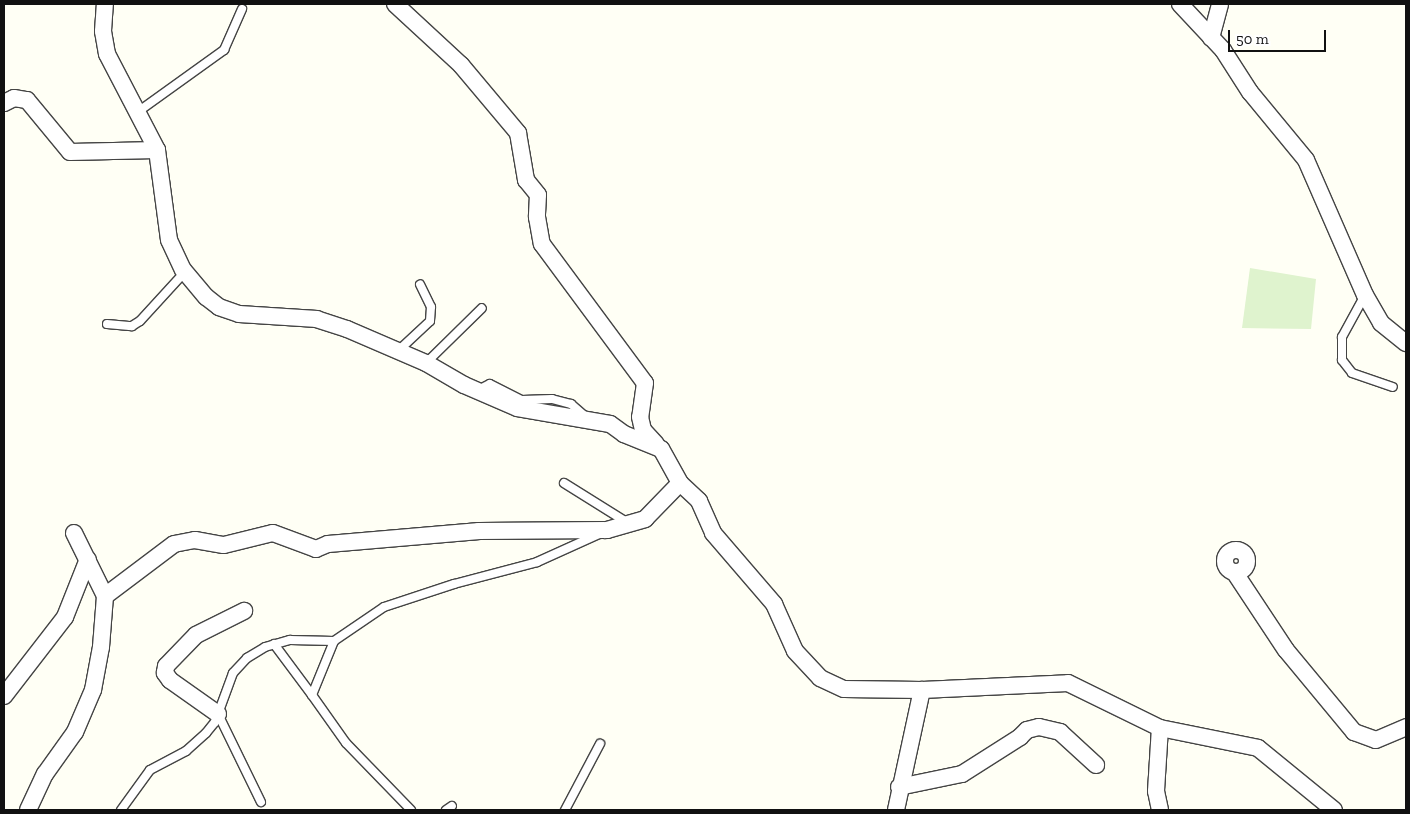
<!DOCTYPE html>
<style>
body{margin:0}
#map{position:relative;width:1410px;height:814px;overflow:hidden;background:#fffff5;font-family:"Zilla Slab",serif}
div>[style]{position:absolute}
.pitch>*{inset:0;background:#dff3ce}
.roads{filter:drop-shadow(1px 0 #444) drop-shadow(-1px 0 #444) drop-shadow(0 1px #444) drop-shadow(0 -1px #444)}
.lane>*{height:8px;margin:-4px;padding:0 4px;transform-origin:4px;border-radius:4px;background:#fff}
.street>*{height:16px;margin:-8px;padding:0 8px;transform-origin:8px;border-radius:8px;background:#fff}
.street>.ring{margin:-8px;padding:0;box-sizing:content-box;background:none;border:16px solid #fff;border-radius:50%}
span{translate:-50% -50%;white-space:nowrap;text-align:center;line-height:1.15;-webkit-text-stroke:5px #fff;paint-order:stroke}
.frame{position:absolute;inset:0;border:5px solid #111;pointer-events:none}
.scale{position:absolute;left:1228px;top:30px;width:98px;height:22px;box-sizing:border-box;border:2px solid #111;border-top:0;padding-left:6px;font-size:15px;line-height:18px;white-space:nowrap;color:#111;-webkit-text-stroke:4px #fff;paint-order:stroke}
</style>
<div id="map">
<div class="pitch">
<i style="clip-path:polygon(1250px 268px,1316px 279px,1311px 329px,1242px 328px)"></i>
</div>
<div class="roads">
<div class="lane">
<i style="left:139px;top:111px;width:105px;rotate:-35.7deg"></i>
<i style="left:224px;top:50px;width:45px;rotate:-66.3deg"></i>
<i style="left:1365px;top:295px;width:48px;rotate:118.7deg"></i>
<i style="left:1342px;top:337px;width:23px;rotate:90deg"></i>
<i style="left:1342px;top:360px;width:16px;rotate:52deg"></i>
<i style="left:1352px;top:373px;width:43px;rotate:18.9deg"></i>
<i style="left:107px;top:324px;width:25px;rotate:5deg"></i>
<i style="left:132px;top:326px;width:9px;rotate:-32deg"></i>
<i style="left:140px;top:321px;width:65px;rotate:-47.5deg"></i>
<i style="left:399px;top:350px;width:42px;rotate:-43.1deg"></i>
<i style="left:430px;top:321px;width:14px;rotate:-86deg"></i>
<i style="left:431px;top:307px;width:25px;rotate:-116deg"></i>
<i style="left:426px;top:363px;width:78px;rotate:-44.5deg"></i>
<i style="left:478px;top:390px;width:13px;rotate:-27deg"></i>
<i style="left:490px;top:384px;width:36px;rotate:27deg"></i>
<i style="left:522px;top:400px;width:30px;rotate:-2deg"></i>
<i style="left:552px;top:399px;width:20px;rotate:15deg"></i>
<i style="left:571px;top:404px;width:21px;rotate:41deg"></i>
<i style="left:564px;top:483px;width:75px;rotate:32deg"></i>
<i style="left:274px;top:644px;width:64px;rotate:53.3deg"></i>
<i style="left:218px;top:714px;width:98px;rotate:64deg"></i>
<i style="left:121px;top:810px;width:49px;rotate:-54.1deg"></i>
<i style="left:150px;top:770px;width:41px;rotate:-27.8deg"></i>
<i style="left:186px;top:751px;width:27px;rotate:-42deg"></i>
<i style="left:206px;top:733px;width:14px;rotate:-51deg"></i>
<i style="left:215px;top:722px;width:52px;rotate:-69.8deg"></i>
<i style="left:233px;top:673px;width:21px;rotate:-47deg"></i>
<i style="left:247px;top:658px;width:21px;rotate:-31deg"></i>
<i style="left:265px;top:647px;width:26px;rotate:-16deg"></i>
<i style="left:290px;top:640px;width:44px;rotate:1.3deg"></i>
<i style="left:411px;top:810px;width:93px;rotate:-134.1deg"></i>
<i style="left:346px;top:743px;width:59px;rotate:-125.3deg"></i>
<i style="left:312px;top:695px;width:58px;rotate:-67.8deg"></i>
<i style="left:334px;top:641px;width:60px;rotate:-34.2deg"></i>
<i style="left:384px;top:607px;width:74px;rotate:-18.2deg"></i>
<i style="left:454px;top:584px;width:86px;rotate:-14.8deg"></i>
<i style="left:537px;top:562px;width:68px;rotate:-24.3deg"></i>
<i style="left:446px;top:810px;width:7px;rotate:-34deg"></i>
<i style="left:565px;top:810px;width:75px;rotate:-62.1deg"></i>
</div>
<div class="street">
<i style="left:395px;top:4px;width:90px;rotate:42.7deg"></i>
<i style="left:461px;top:65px;width:89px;rotate:50deg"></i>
<i style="left:518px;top:133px;width:48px;rotate:80.3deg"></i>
<i style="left:526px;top:180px;width:19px;rotate:51deg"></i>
<i style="left:538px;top:195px;width:22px;rotate:93deg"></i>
<i style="left:537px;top:217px;width:27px;rotate:80deg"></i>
<i style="left:542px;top:244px;width:173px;rotate:53.5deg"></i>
<i style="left:645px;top:383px;width:34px;rotate:98deg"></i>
<i style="left:640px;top:417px;width:13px;rotate:77deg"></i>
<i style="left:643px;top:430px;width:19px;rotate:47deg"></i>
<i style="left:1180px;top:4px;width:63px;rotate:46.9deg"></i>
<i style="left:1223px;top:50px;width:50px;rotate:57.3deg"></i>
<i style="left:1250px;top:92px;width:88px;rotate:50.5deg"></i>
<i style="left:1306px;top:160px;width:147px;rotate:66.4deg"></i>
<i style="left:1365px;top:295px;width:32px;rotate:60deg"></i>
<i style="left:1381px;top:323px;width:32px;rotate:39deg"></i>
<i style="left:1211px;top:38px;width:35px;rotate:-75deg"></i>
<i style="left:4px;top:103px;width:11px;rotate:-27deg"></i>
<i style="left:14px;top:98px;width:13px;rotate:9deg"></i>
<i style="left:27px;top:100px;width:67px;rotate:50.4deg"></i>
<i style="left:70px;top:152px;width:87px;rotate:-1.3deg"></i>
<i style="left:680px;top:483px;width:26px;rotate:43deg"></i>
<i style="left:699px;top:501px;width:35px;rotate:66deg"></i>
<i style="left:713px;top:533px;width:94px;rotate:49.3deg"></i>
<i style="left:774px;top:604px;width:51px;rotate:65.9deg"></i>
<i style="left:795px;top:651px;width:37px;rotate:47deg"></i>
<i style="left:820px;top:678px;width:26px;rotate:25deg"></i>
<i style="left:844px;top:689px;width:78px;rotate:0.7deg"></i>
<i style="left:922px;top:690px;width:146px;rotate:-2.7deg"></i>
<i style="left:1068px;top:683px;width:102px;rotate:26.1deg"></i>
<i style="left:1160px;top:728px;width:100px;rotate:11.5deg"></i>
<i style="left:1258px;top:748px;width:98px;rotate:39.2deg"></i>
<i style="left:74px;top:533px;width:70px;rotate:63.8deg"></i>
<i class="ring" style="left:1225px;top:550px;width:6px;height:6px"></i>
<i style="left:1235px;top:573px;width:92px;rotate:56.5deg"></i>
<i style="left:1286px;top:650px;width:107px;rotate:50.3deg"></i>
<i style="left:1354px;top:732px;width:23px;rotate:20deg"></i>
<i style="left:1376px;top:740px;width:33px;rotate:-23deg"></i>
<i style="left:4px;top:696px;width:100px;rotate:-52.3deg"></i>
<i style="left:65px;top:617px;width:62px;rotate:-68.4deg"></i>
<i style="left:218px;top:714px;width:59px;rotate:-144.7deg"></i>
<i style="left:170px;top:680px;width:9px;rotate:-126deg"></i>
<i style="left:165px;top:673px;width:7px;rotate:-82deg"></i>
<i style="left:166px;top:666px;width:43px;rotate:-45.9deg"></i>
<i style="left:196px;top:635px;width:54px;rotate:-26.6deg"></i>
<i style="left:899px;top:787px;width:64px;rotate:-11.7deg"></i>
<i style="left:962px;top:774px;width:69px;rotate:-32.5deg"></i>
<i style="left:1020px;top:737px;width:10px;rotate:-45deg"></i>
<i style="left:1027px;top:730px;width:12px;rotate:-14deg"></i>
<i style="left:1039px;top:727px;width:22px;rotate:13deg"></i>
<i style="left:1060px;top:732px;width:49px;rotate:42.5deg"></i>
<i style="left:28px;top:810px;width:40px;rotate:-65deg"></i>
<i style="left:45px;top:774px;width:52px;rotate:-54.5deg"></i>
<i style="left:75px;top:732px;width:46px;rotate:-66.8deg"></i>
<i style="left:93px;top:690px;width:44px;rotate:-79.5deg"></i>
<i style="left:101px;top:647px;width:51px;rotate:-85.5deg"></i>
<i style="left:105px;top:596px;width:86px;rotate:-37deg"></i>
<i style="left:174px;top:544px;width:21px;rotate:-11deg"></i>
<i style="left:195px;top:540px;width:29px;rotate:10deg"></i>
<i style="left:224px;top:545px;width:50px;rotate:-13.8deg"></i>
<i style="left:273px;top:533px;width:46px;rotate:20.4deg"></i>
<i style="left:316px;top:549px;width:13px;rotate:-23deg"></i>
<i style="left:328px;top:544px;width:152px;rotate:-4.9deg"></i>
<i style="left:479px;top:531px;width:128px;rotate:-0.4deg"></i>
<i style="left:607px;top:530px;width:40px;rotate:-16deg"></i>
<i style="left:645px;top:519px;width:50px;rotate:-45.8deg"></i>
<i style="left:680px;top:483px;width:39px;rotate:-119deg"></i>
<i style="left:661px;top:449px;width:40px;rotate:-158deg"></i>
<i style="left:624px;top:434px;width:17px;rotate:-144deg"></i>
<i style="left:610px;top:424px;width:94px;rotate:-170.2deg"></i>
<i style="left:517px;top:408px;width:58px;rotate:-156.5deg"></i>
<i style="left:464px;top:385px;width:44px;rotate:-149.9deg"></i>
<i style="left:426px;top:363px;width:86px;rotate:-156.7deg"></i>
<i style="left:347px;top:329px;width:32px;rotate:-162deg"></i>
<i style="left:317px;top:319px;width:78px;rotate:-176.3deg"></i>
<i style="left:239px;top:314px;width:21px;rotate:-161deg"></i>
<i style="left:219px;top:307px;width:16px;rotate:-142deg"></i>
<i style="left:206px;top:297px;width:35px;rotate:-130deg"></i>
<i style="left:183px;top:270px;width:33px;rotate:-115deg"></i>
<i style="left:169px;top:240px;width:91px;rotate:-97.6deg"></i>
<i style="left:157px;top:150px;width:108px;rotate:-117.5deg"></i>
<i style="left:107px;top:54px;width:23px;rotate:-100deg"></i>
<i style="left:103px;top:31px;width:27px;rotate:-86deg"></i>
<i style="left:896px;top:810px;width:123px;rotate:-77.8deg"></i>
<i style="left:1160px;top:810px;width:19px;rotate:-102deg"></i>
<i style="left:1156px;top:791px;width:63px;rotate:-86.4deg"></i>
</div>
</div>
<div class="frame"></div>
<div class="scale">50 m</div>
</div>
